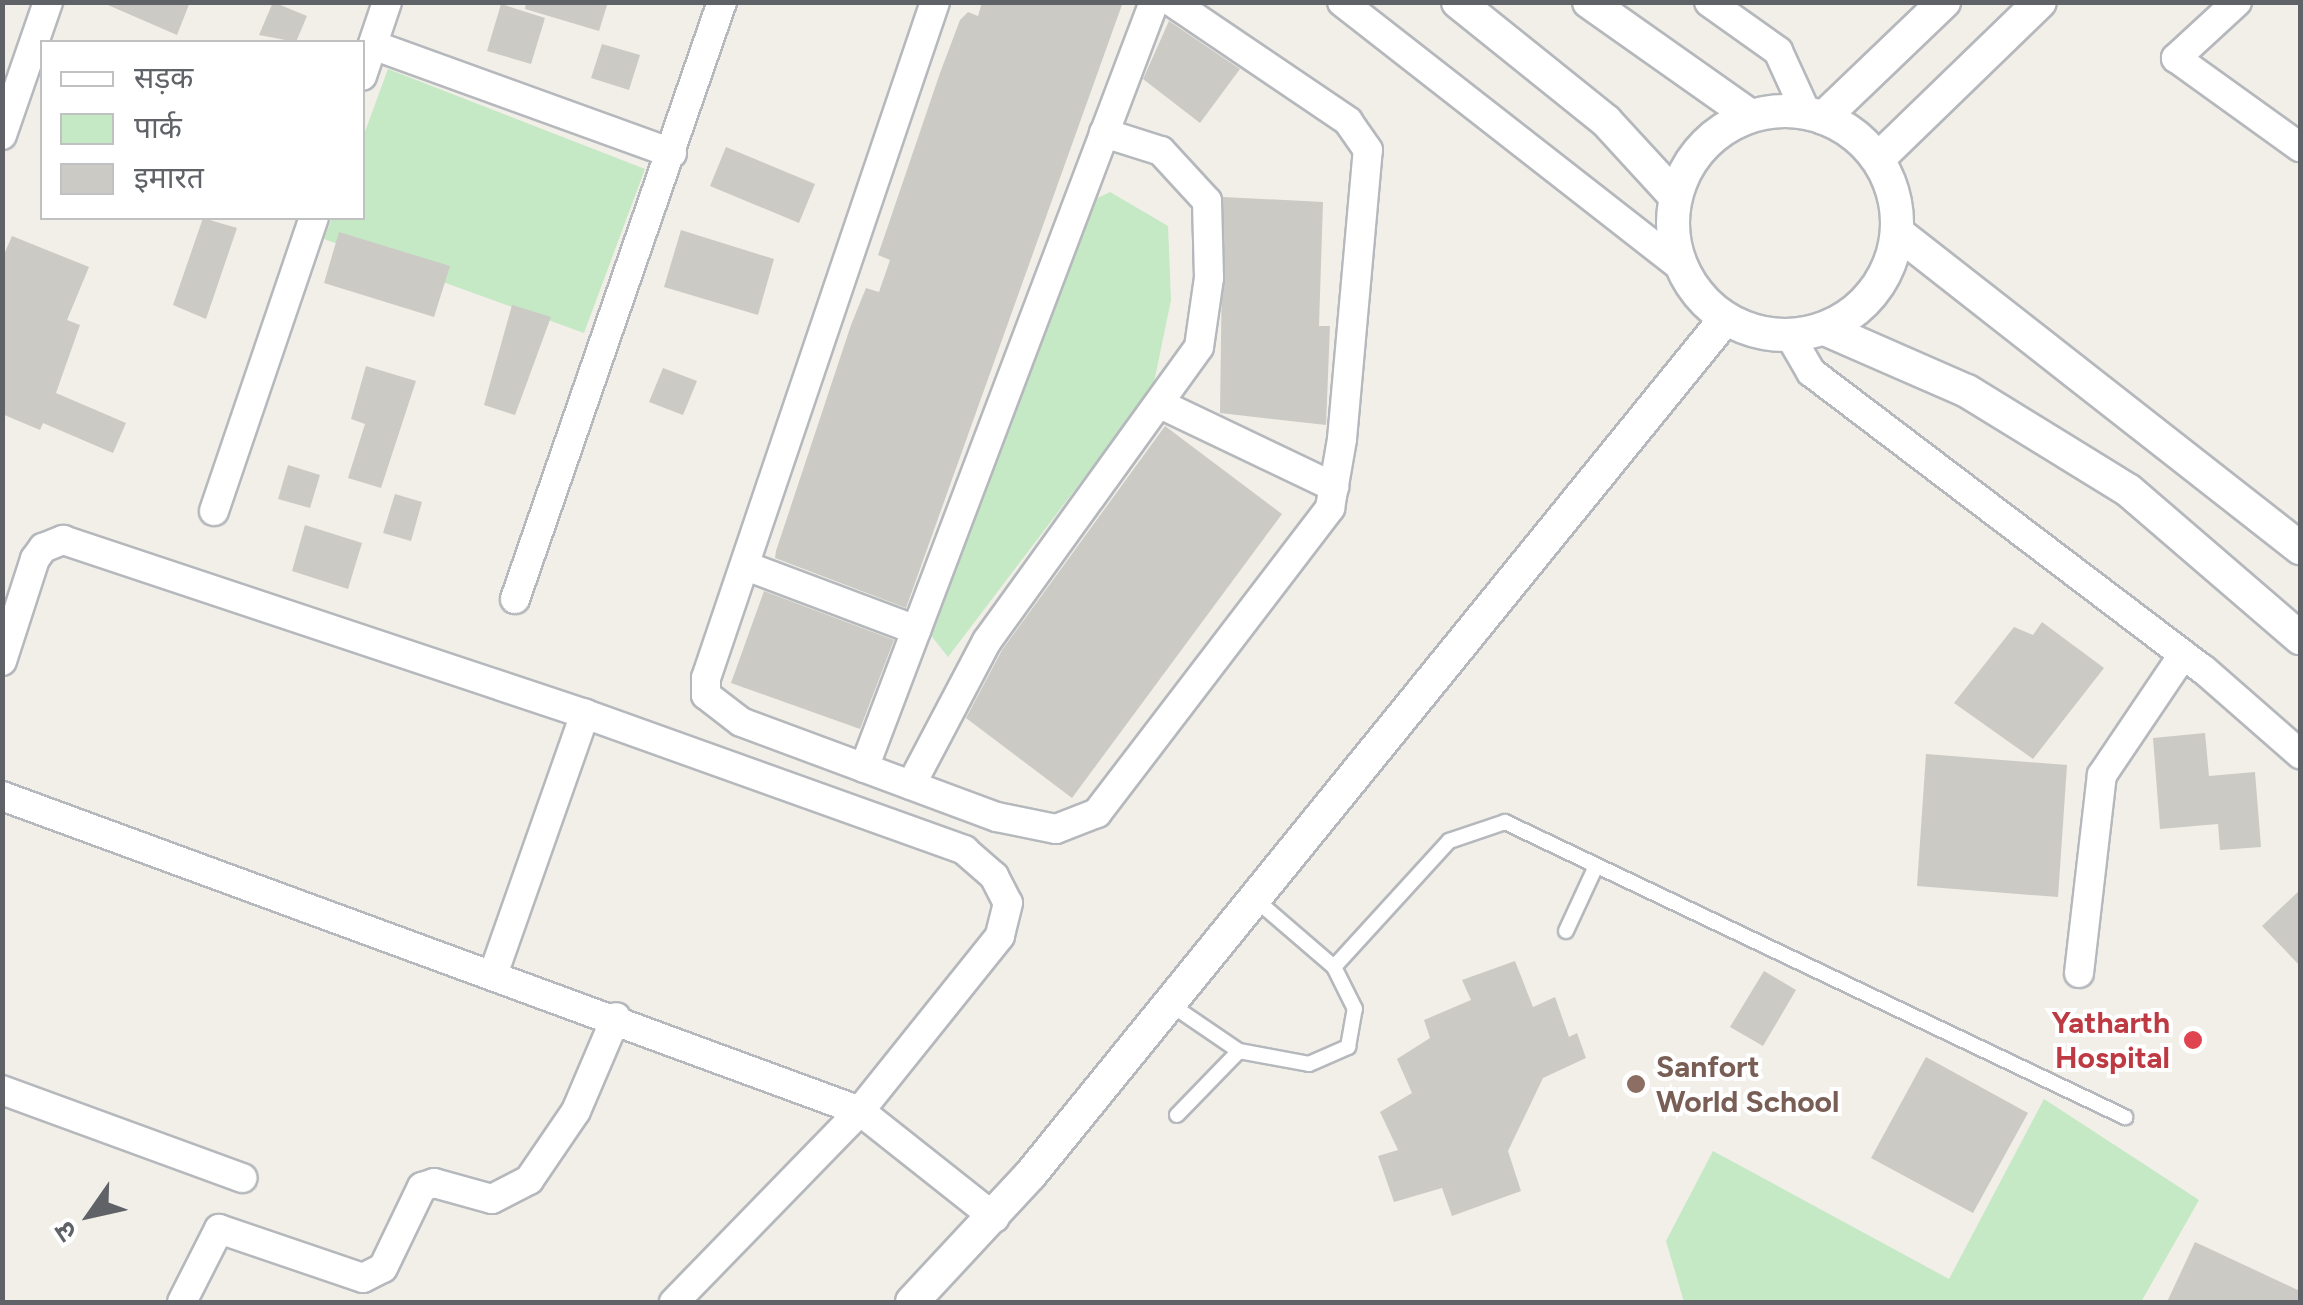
<!DOCTYPE html>
<meta charset="utf-8">
<style>
body{margin:0}
#map{position:relative;width:2303px;height:1305px;overflow:hidden;background:#f1efe8;font-family:Figtree,"Noto Sans Devanagari",sans-serif}
div>[style]{position:absolute}
.green>*{inset:0;background:#c5e8c5}
.building>*{inset:0;background:#cccac5}
.roads{filter:drop-shadow(2px 0 #b5b8bc) drop-shadow(-2px 0 #b5b8bc) drop-shadow(0 2px #b5b8bc) drop-shadow(0 -2px #b5b8bc)}
.service>*{height:14px;margin:-7px;padding:0 7px;transform-origin:7px;border-radius:7px;background:#fff}
.minor>*{height:28px;margin:-14px;padding:0 14px;transform-origin:14px;border-radius:14px;background:#fff}
.tertiary>*{height:32px;margin:-16px;padding:0 16px;transform-origin:16px;border-radius:16px;background:#fff}
.tertiary>.ring{margin:-16px;padding:0;box-sizing:content-box;background:none;border:32px solid #fff;border-radius:50%}
.dots>*{width:28px;height:28px;translate:-50% -50%;box-sizing:border-box;border:5px solid #fff;border-radius:50%}
span{translate:-50% -50%;white-space:nowrap;text-align:center;line-height:1.15;-webkit-text-stroke:8px #fff;paint-order:stroke}
.health-label{font-size:30px;color:#be3a42;font-weight:700}
.right{translate:-100% -50%;text-align:right}
.education-label{font-size:30px;color:#785e54;font-weight:700}
.left{translate:0 -50%;text-align:left}
.frame{position:absolute;inset:0;border:5px solid #5f6368;pointer-events:none}
.legend{position:absolute;left:40px;top:40px;width:325px;height:180px;box-sizing:border-box;background:#fff;border:2px solid #bfc1c3;margin:0;padding:12px 18px;list-style:none;font-size:30px;color:#5f6368}
.legend li{display:flex;align-items:center;gap:20px;height:50px}
.legend b{width:50px;border:2px solid #bfc1c3}
.north{position:absolute;left:40px;top:1165px;width:100px;height:100px;-webkit-text-stroke:8px #fff;paint-order:stroke;rotate:236deg;font-size:28px;font-weight:700;line-height:40px;text-align:center;color:#5f6368}
.north::after{content:'';display:block;margin:auto;width:35px;height:45px;background:#5f6368;clip-path:polygon(50% 0,100% 100%,50% 72%,0 100%)}
</style>
<div id="map">
<div class="green">
<i style="clip-path:polygon(388px 69px,645px 169px,584px 333px,324px 239px,332px 218px,362px 218px,363px 137px)"></i>
<i style="clip-path:polygon(1110px 192px,1168px 226px,1171px 300px,1153px 387px,948px 657px,926px 629px,1085px 204px)"></i>
<i style="clip-path:polygon(2044px 1099px,2199px 1200px,2141px 1302px,1684px 1302px,1666px 1241px,1713px 1151px,1949px 1279px)"></i>
</div>
<div class="building">
<i style="clip-path:polygon(101px 2px,190px 2px,177px 35px)"></i>
<i style="clip-path:polygon(273px 2px,307px 16px,296px 42px,259px 35px)"></i>
<i style="clip-path:polygon(526px 2px,608px 2px,599px 31px,525px 9px)"></i>
<i style="clip-path:polygon(982px 2px,1123px 2px,906px 608px,775px 558px,776px 551px,851px 325px,866px 288px,879px 292px,890px 260px,878px 255px,940px 73px,960px 20px,968px 12px,978px 16px)"></i>
<i style="clip-path:polygon(501px 4px,545px 18px,531px 64px,487px 51px)"></i>
<i style="clip-path:polygon(1169px 21px,1240px 69px,1200px 123px,1143px 79px)"></i>
<i style="clip-path:polygon(602px 44px,640px 55px,629px 90px,591px 78px)"></i>
<i style="clip-path:polygon(726px 147px,815px 184px,799px 223px,710px 186px)"></i>
<i style="clip-path:polygon(1223px 197px,1323px 202px,1319px 326px,1330px 326px,1326px 425px,1220px 413px)"></i>
<i style="clip-path:polygon(203px 218px,237px 228px,206px 319px,173px 305px)"></i>
<i style="clip-path:polygon(681px 230px,774px 259px,758px 315px,664px 287px)"></i>
<i style="clip-path:polygon(339px 232px,450px 266px,434px 317px,324px 283px)"></i>
<i style="clip-path:polygon(12px 236px,89px 267px,67px 320px,80px 325px,56px 393px,126px 423px,113px 453px,43px 423px,40px 430px,2px 414px,2px 259px)"></i>
<i style="clip-path:polygon(512px 305px,551px 317px,515px 415px,484px 405px)"></i>
<i style="clip-path:polygon(366px 366px,416px 381px,381px 488px,348px 478px,365px 424px,351px 419px)"></i>
<i style="clip-path:polygon(663px 368px,697px 381px,683px 415px,649px 402px)"></i>
<i style="clip-path:polygon(1165px 426px,1282px 514px,1072px 798px,966px 718px,1002px 650px)"></i>
<i style="clip-path:polygon(288px 465px,320px 475px,310px 508px,278px 499px)"></i>
<i style="clip-path:polygon(395px 494px,422px 502px,411px 541px,383px 533px)"></i>
<i style="clip-path:polygon(305px 525px,362px 543px,348px 589px,292px 571px)"></i>
<i style="clip-path:polygon(764px 591px,894px 640px,860px 729px,731px 683px)"></i>
<i style="clip-path:polygon(2042px 622px,2104px 668px,2033px 759px,1954px 703px,2014px 627px,2033px 635px)"></i>
<i style="clip-path:polygon(2205px 733px,2209px 776px,2255px 772px,2261px 847px,2220px 850px,2218px 824px,2160px 829px,2153px 738px)"></i>
<i style="clip-path:polygon(1926px 754px,2067px 765px,2058px 897px,1917px 886px)"></i>
<i style="clip-path:polygon(2300px 890px,2300px 966px,2262px 926px)"></i>
<i style="clip-path:polygon(1515px 961px,1533px 1007px,1555px 997px,1569px 1037px,1577px 1033px,1586px 1058px,1543px 1078px,1508px 1151px,1521px 1191px,1452px 1216px,1442px 1188px,1394px 1202px,1378px 1156px,1398px 1150px,1380px 1112px,1412px 1093px,1397px 1059px,1430px 1038px,1424px 1020px,1471px 1000px,1462px 980px)"></i>
<i style="clip-path:polygon(1764px 971px,1796px 990px,1763px 1046px,1730px 1027px)"></i>
<i style="clip-path:polygon(1926px 1057px,2028px 1113px,1973px 1213px,1871px 1158px)"></i>
<i style="clip-path:polygon(2195px 1242px,2300px 1291px,2300px 1302px,2167px 1302px)"></i>
</div>
<div class="roads">
<div class="service">
<i style="left:1566px;top:931px;width:72px;rotate:-65.2deg"></i>
<i style="left:1334px;top:967px;width:171px;rotate:-47.6deg"></i>
<i style="left:1449px;top:841px;width:59px;rotate:-18.7deg"></i>
<i style="left:1505px;top:822px;width:687px;rotate:25.45deg"></i>
<i style="left:1170px;top:1004px;width:83px;rotate:34.3deg"></i>
<i style="left:1239px;top:1051px;width:71px;rotate:10.5deg"></i>
<i style="left:1309px;top:1064px;width:43px;rotate:-23.6deg"></i>
<i style="left:1348px;top:1047px;width:39px;rotate:-80deg"></i>
<i style="left:1355px;top:1009px;width:47px;rotate:-116.6deg"></i>
<i style="left:1334px;top:967px;width:104px;rotate:-139.3deg"></i>
<i style="left:1177px;top:1115px;width:89px;rotate:-45.9deg"></i>
</div>
<div class="minor">
<i style="left:935px;top:2px;width:714px;rotate:108.71deg"></i>
<i style="left:706px;top:678px;width:17px;rotate:90deg"></i>
<i style="left:706px;top:695px;width:44px;rotate:37.6deg"></i>
<i style="left:741px;top:722px;width:273px;rotate:20.4deg"></i>
<i style="left:997px;top:817px;width:60px;rotate:11.5deg"></i>
<i style="left:1056px;top:829px;width:44px;rotate:-21.3deg"></i>
<i style="left:1097px;top:813px;width:384px;rotate:-52.6deg"></i>
<i style="left:1330px;top:508px;width:70px;rotate:-80.1deg"></i>
<i style="left:1342px;top:439px;width:290px;rotate:-84.9deg"></i>
<i style="left:1368px;top:150px;width:35px;rotate:-125deg"></i>
<i style="left:1348px;top:121px;width:212px;rotate:-145.9deg"></i>
<i style="left:1342px;top:2px;width:432px;rotate:38deg"></i>
<i style="left:1709px;top:2px;width:85px;rotate:35.4deg"></i>
<i style="left:1778px;top:51px;width:65px;rotate:65.4deg"></i>
<i style="left:2237px;top:2px;width:83px;rotate:137.4deg"></i>
<i style="left:2176px;top:58px;width:153px;rotate:35.7deg"></i>
<i style="left:373px;top:45px;width:318px;rotate:19.9deg"></i>
<i style="left:362px;top:76px;width:78px;rotate:-71.3deg"></i>
<i style="left:2px;top:135px;width:141px;rotate:-70.9deg"></i>
<i style="left:1790px;top:336px;width:42px;rotate:59.7deg"></i>
<i style="left:1811px;top:372px;width:493px;rotate:37.2deg"></i>
<i style="left:2204px;top:670px;width:128px;rotate:41.2deg"></i>
<i style="left:1160px;top:404px;width:193px;rotate:25.5deg"></i>
<i style="left:214px;top:511px;width:310px;rotate:-71.2deg"></i>
<i style="left:746px;top:566px;width:182px;rotate:20.6deg"></i>
<i style="left:515px;top:599px;width:632px;rotate:-70.88deg"></i>
<i style="left:2px;top:661px;width:107px;rotate:-72.1deg"></i>
<i style="left:35px;top:559px;width:14px;rotate:-54deg"></i>
<i style="left:43px;top:548px;width:22px;rotate:-22deg"></i>
<i style="left:63px;top:540px;width:550px;rotate:18.43deg"></i>
<i style="left:585px;top:714px;width:403px;rotate:19.7deg"></i>
<i style="left:964px;top:850px;width:40px;rotate:41deg"></i>
<i style="left:994px;top:876px;width:30px;rotate:63deg"></i>
<i style="left:1008px;top:903px;width:34px;rotate:104deg"></i>
<i style="left:1000px;top:936px;width:224px;rotate:128.7deg"></i>
<i style="left:860px;top:1111px;width:267px;rotate:134.2deg"></i>
<i style="left:864px;top:768px;width:819px;rotate:-69.26deg"></i>
<i style="left:911px;top:785px;width:163px;rotate:-62.2deg"></i>
<i style="left:987px;top:641px;width:362px;rotate:-54.2deg"></i>
<i style="left:1199px;top:347px;width:70px;rotate:-81.8deg"></i>
<i style="left:1209px;top:278px;width:77px;rotate:-91.5deg"></i>
<i style="left:1207px;top:201px;width:68px;rotate:-132.6deg"></i>
<i style="left:1161px;top:151px;width:60px;rotate:-162.5deg"></i>
<i style="left:2px;top:796px;width:914px;rotate:20.16deg"></i>
<i style="left:860px;top:1111px;width:172px;rotate:38.4deg"></i>
<i style="left:494px;top:972px;width:274px;rotate:-70.6deg"></i>
<i style="left:2079px;top:973px;width:199px;rotate:-83.4deg"></i>
<i style="left:2102px;top:775px;width:145px;rotate:-56deg"></i>
<i style="left:2px;top:1090px;width:256px;rotate:20.1deg"></i>
<i style="left:182px;top:1302px;width:82px;rotate:-63.1deg"></i>
<i style="left:219px;top:1229px;width:152px;rotate:18.8deg"></i>
<i style="left:363px;top:1278px;width:22px;rotate:-27deg"></i>
<i style="left:383px;top:1268px;width:90px;rotate:-64.3deg"></i>
<i style="left:422px;top:1187px;width:13px;rotate:-18deg"></i>
<i style="left:434px;top:1183px;width:60px;rotate:15.4deg"></i>
<i style="left:492px;top:1199px;width:42px;rotate:-27.2deg"></i>
<i style="left:529px;top:1180px;width:83px;rotate:-55.7deg"></i>
<i style="left:576px;top:1111px;width:102px;rotate:-66.9deg"></i>
</div>
<div class="tertiary">
<i style="left:1458px;top:2px;width:190px;rotate:38.8deg"></i>
<i style="left:1606px;top:121px;width:102px;rotate:47.4deg"></i>
<i style="left:1589px;top:2px;width:196px;rotate:35.2deg"></i>
<i class="ring" style="left:1673px;top:111px;width:192px;height:192px"></i>
<i style="left:1823px;top:118px;width:168px;rotate:-43.8deg"></i>
<i style="left:1879px;top:158px;width:224px;rotate:-44.1deg"></i>
<i style="left:1898px;top:233px;width:511px;rotate:38.08deg"></i>
<i style="left:1825px;top:329px;width:155px;rotate:23.6deg"></i>
<i style="left:1967px;top:391px;width:189px;rotate:31.6deg"></i>
<i style="left:2128px;top:490px;width:227px;rotate:40.7deg"></i>
<i style="left:912px;top:1302px;width:175px;rotate:-47.1deg"></i>
<i style="left:1031px;top:1174px;width:1101px;rotate:-50.93deg"></i>
</div>
</div>
<div class="dots">
<i style="left:2193px;top:1040px;background:#e0444e"></i>
<i style="left:1636px;top:1084px;background:#8d6e63"></i>
</div>
<div class="health-label">
<span class="right" style="left:2170px;top:1040px">Yatharth<br>Hospital</span>
</div>
<div class="education-label">
<span class="left" style="left:1656px;top:1084px">Sanfort<br>World School</span>
</div>
<div class="frame"></div>
<ul class="legend">
<li><b style="height:12px;background:#fff"></b>सड़क</li>
<li><b style="height:28px;background:#c5e8c5"></b>पार्क</li>
<li><b style="height:28px;background:#cccac5"></b>इमारत</li>
</ul>
<div class="north">उ</div>
</div>
